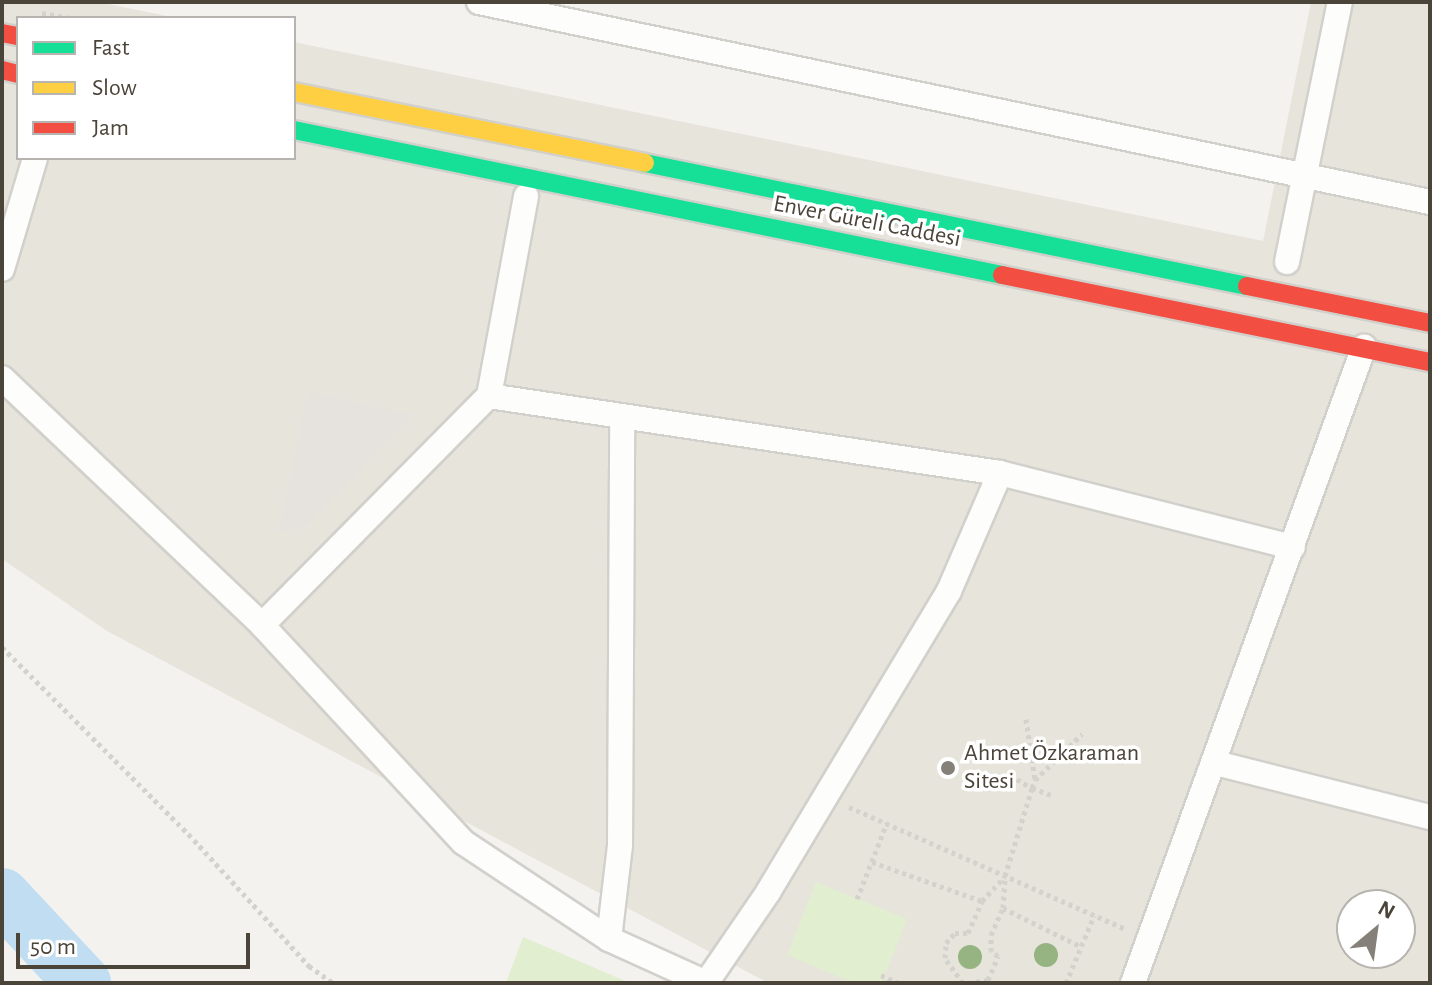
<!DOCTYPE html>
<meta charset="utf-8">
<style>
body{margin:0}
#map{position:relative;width:1432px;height:985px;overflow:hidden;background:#f4f2ee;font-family:"Alegreya Sans",sans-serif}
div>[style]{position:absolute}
.residential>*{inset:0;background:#e7e4dc}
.green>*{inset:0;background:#e1eecf}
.parking>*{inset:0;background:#e6e3df}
.river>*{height:56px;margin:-28px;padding:0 28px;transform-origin:28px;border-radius:28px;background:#c0ddf1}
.path>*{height:5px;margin-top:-2.5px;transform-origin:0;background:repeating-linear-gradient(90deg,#d3d2cc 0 4px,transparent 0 8px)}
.roads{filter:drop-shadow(2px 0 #d2d0cb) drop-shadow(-2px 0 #d2d0cb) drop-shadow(0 2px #d2d0cb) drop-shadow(0 -2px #d2d0cb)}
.street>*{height:24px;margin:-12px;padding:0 12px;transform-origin:12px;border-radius:12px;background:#fdfdfc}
.fast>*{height:18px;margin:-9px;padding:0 9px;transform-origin:9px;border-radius:9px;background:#16e098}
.slow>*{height:18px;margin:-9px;padding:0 9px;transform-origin:9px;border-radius:9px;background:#ffcf43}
.jam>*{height:18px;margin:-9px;padding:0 9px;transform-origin:9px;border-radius:9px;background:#f24e42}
.trees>*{width:24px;height:24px;margin:-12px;border-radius:50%;background:#96b382}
.dots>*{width:22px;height:22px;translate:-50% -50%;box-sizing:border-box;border:4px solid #fff;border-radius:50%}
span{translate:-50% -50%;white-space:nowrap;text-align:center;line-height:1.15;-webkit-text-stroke:7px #fff;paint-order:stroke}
.street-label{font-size:24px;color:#4b4439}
.poi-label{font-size:24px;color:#4b4439}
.left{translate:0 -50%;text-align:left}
.frame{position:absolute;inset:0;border:4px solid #4b4439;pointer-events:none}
.legend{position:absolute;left:16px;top:16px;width:280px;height:144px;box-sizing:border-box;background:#fff;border:2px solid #b7b4b0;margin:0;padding:10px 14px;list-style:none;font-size:24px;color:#4b4439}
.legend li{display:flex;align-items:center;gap:16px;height:40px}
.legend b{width:40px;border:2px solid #b7b4b0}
.north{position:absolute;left:1336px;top:889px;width:80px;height:80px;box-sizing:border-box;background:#fff;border:2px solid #b7b4b0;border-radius:50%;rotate:29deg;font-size:22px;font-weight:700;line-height:32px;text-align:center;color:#4b4439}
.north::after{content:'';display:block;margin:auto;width:28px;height:36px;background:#868178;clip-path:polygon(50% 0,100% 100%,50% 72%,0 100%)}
.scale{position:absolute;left:16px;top:933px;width:234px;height:36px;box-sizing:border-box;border:4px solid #4b4439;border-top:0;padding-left:10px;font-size:24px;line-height:28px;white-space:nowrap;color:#4b4439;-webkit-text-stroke:6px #fff;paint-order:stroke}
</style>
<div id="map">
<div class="residential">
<i style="clip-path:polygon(evenodd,2px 2px,98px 2px,177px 18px,18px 18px,18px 158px,294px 158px,294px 42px,1263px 241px,1311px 2px,1430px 2px,1430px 983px,768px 983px,107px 631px,2px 559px,2px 2px,1352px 905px,1400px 905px,1400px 953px,1352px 953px,1352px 905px)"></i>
</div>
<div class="green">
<i style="clip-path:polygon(816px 882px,907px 919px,882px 983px,854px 983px,787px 955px)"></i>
<i style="clip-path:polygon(523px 937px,630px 983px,506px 983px)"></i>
</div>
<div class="parking">
<i style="clip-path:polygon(308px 392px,413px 415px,306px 527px,279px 532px)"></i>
</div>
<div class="river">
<i style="left:2px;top:896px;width:119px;rotate:47deg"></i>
</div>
<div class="path">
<i style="left:42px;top:13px;width:27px;rotate:10deg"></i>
<i style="left:2px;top:647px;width:272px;rotate:45.1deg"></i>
<i style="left:194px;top:840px;width:171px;rotate:47.6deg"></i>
<i style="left:309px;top:966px;width:29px;rotate:35deg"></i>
<i style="left:1026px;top:719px;width:62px;rotate:81.6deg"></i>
<i style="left:1035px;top:780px;width:66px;rotate:-44.4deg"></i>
<i style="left:1010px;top:775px;width:26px;rotate:31deg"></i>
<i style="left:1032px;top:788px;width:9px;rotate:-69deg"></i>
<i style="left:849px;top:807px;width:302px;rotate:23.8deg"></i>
<i style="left:872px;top:862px;width:117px;rotate:19.5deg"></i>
<i style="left:857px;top:899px;width:82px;rotate:-68.5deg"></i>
<i style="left:1003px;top:908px;width:88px;rotate:26.3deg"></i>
<i style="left:881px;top:975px;width:19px;rotate:25deg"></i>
<i style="left:963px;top:983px;width:31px;rotate:-126deg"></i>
<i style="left:945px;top:958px;width:15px;rotate:-86deg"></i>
<i style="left:946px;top:943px;width:13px;rotate:-48deg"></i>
<i style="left:955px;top:933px;width:13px"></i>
<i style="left:968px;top:933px;width:35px;rotate:-66deg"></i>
<i style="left:982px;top:901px;width:33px;rotate:-47deg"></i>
<i style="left:968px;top:983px;width:20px;rotate:-9deg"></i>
<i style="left:988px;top:980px;width:26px;rotate:-67deg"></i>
<i style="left:998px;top:956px;width:9px;rotate:-144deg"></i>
<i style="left:991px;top:951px;width:16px;rotate:-90deg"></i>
<i style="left:991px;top:935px;width:30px;rotate:-66deg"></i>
<i style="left:1003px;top:908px;width:32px;rotate:-86deg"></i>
<i style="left:1005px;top:876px;width:92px;rotate:-72.9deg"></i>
<i style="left:1032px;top:788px;width:23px;rotate:20deg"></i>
<i style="left:1066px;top:983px;width:73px;rotate:-67.3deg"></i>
</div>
<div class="roads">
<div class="street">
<i style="left:479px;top:2px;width:972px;rotate:11.88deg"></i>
<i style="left:1287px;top:262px;width:265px;rotate:-78.5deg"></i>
<i style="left:2px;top:269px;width:116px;rotate:-73.4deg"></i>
<i style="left:2px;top:378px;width:359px;rotate:43.5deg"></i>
<i style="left:489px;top:396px;width:517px;rotate:8.57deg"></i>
<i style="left:1000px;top:473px;width:129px;rotate:113.4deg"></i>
<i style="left:949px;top:591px;width:350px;rotate:121deg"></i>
<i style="left:769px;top:891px;width:112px;rotate:124.4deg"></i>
<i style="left:706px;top:983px;width:107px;rotate:-155.6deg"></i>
<i style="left:609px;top:939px;width:175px;rotate:-146.4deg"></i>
<i style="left:463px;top:842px;width:296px;rotate:-132.8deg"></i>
<i style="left:262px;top:625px;width:322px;rotate:-45.3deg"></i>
<i style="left:489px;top:396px;width:203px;rotate:-79.5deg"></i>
<i style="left:1000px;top:473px;width:302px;rotate:14.2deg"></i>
<i style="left:1216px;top:763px;width:221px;rotate:14.2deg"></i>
<i style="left:609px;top:939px;width:95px;rotate:-83.3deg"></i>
<i style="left:620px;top:845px;width:429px;rotate:-89.7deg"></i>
<i style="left:1133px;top:983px;width:677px;rotate:-70.04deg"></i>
</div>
<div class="fast">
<i style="left:294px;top:130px;width:723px;rotate:11.57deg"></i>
<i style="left:645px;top:163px;width:614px;rotate:11.55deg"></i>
</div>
<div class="slow">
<i style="left:294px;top:92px;width:358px;rotate:11.4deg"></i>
</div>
<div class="jam">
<i style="left:2px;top:33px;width:16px;rotate:11deg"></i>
<i style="left:2px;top:70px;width:16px;rotate:14deg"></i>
<i style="left:1002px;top:275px;width:437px;rotate:11.5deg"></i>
<i style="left:1247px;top:286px;width:187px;rotate:11.4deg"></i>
</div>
</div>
<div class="trees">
<i style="left:1046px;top:955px"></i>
<i style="left:970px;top:957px"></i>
</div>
<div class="dots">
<i style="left:948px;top:768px;background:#868178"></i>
</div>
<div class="street-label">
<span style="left:867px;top:222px;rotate:11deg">Enver Güreli Caddesi</span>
</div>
<div class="poi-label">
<span class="left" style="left:964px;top:768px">Ahmet Özkaraman<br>Sitesi</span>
</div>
<div class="frame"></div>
<ul class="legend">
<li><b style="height:10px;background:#16e098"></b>Fast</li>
<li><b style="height:10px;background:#ffcf43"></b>Slow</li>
<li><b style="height:10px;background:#f24e42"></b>Jam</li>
</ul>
<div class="north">N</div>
<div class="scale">50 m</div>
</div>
